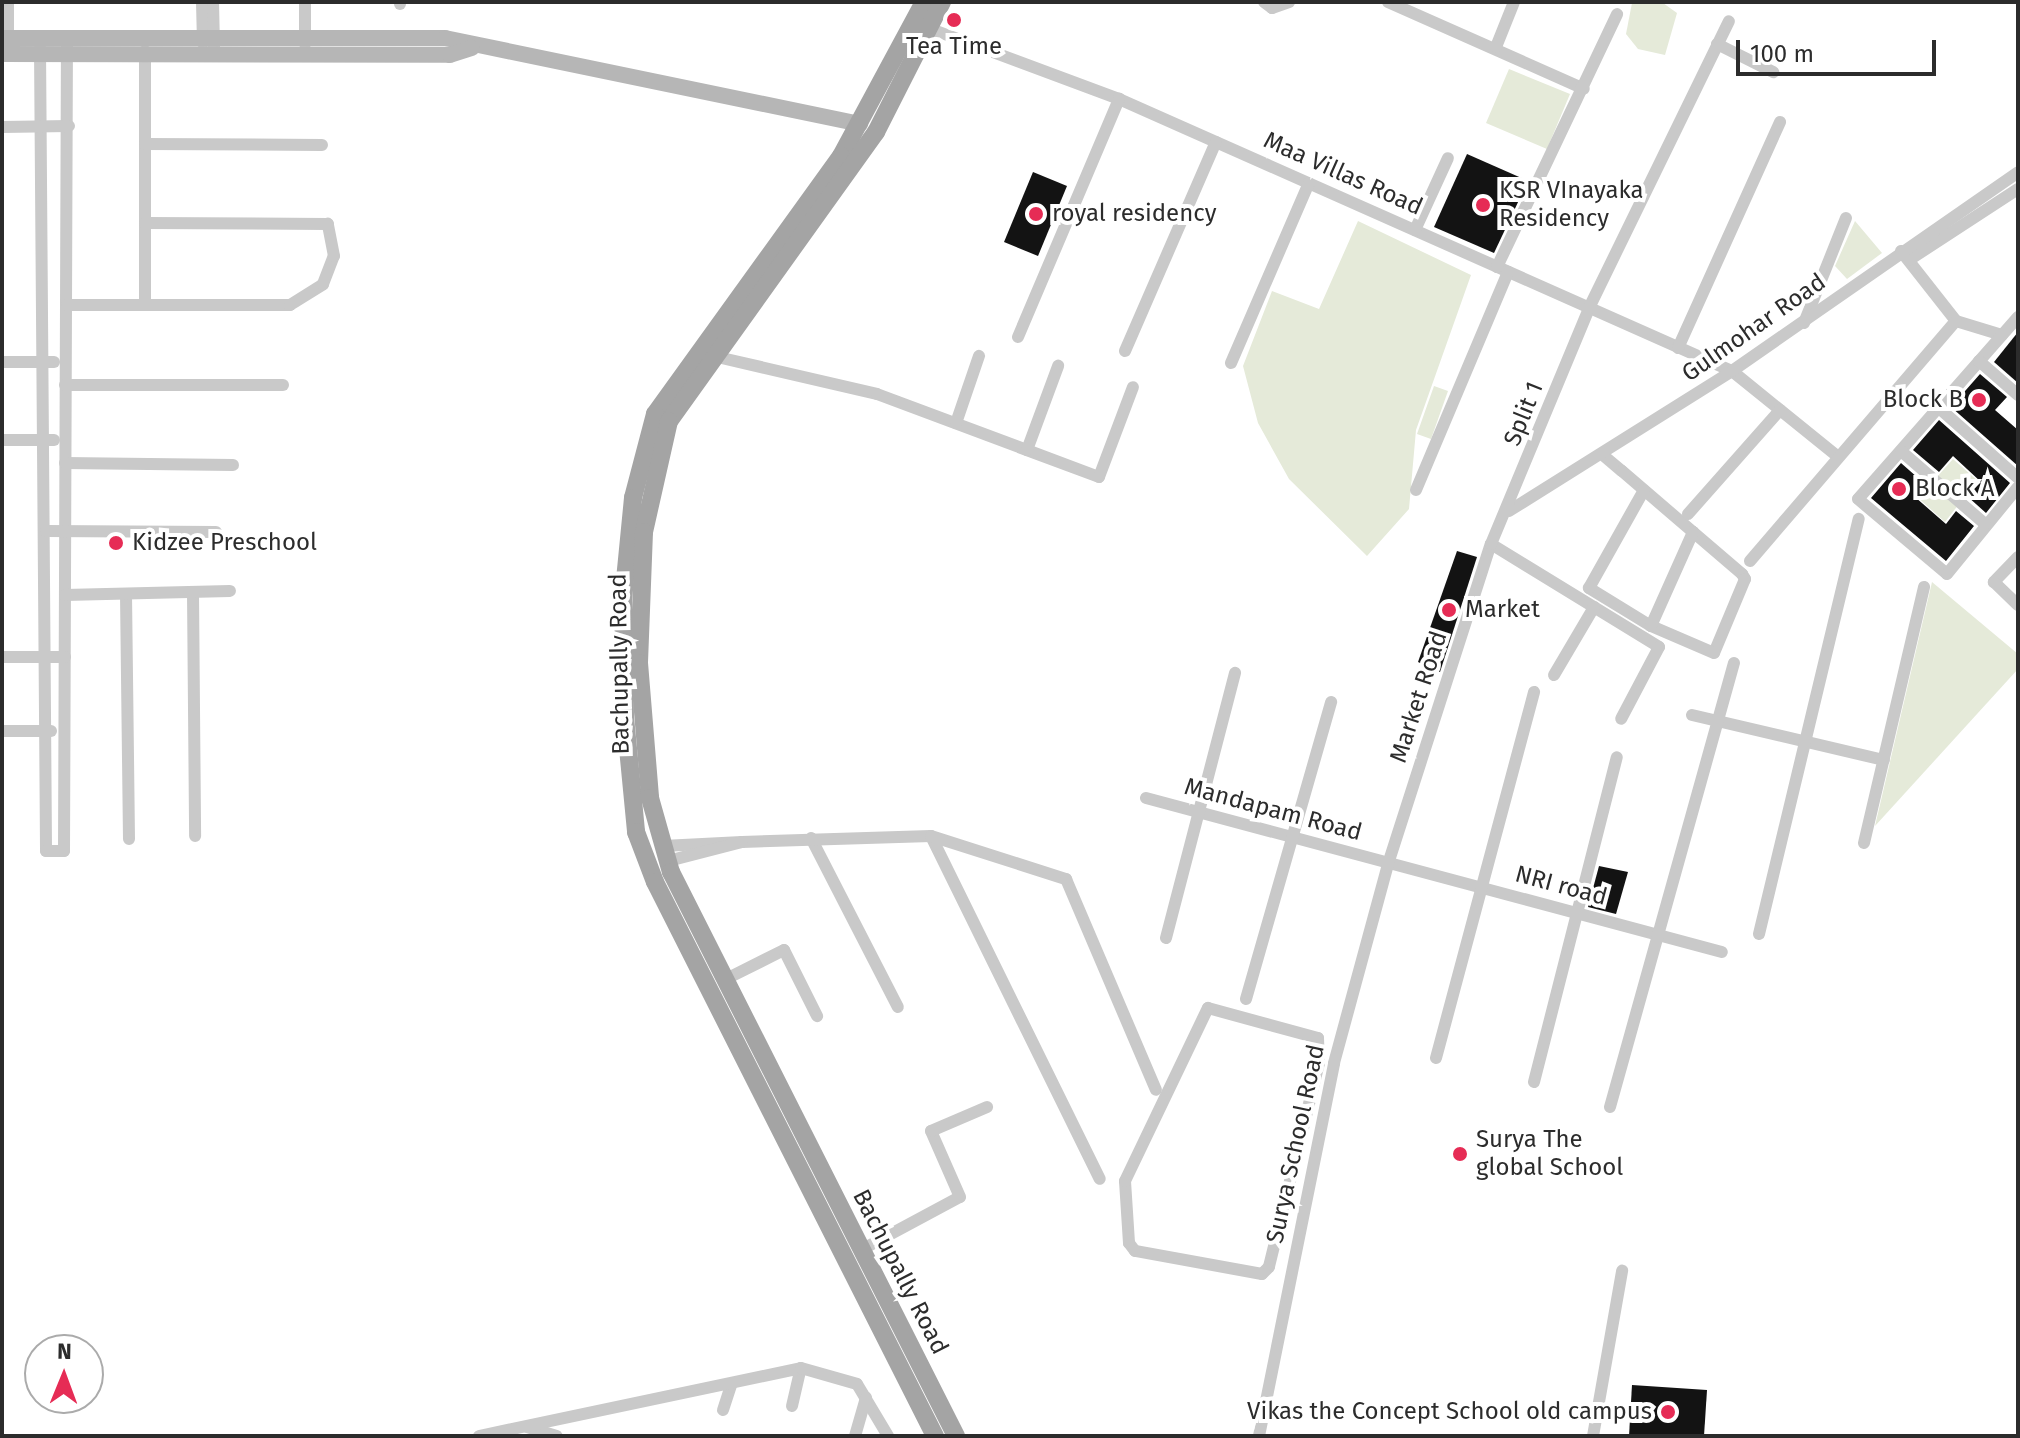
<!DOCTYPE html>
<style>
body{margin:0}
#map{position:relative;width:2020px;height:1438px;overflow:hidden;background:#fff;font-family:"Fira Sans",sans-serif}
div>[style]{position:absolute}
.green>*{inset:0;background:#e5ead9}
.building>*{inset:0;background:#131313}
.street>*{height:12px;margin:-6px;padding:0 6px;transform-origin:6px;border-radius:6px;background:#c9c9c9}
.secondary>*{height:16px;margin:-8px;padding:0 8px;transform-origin:8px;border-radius:8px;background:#b6b6b6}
.primary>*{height:18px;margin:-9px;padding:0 9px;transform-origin:9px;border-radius:9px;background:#a4a4a4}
.dots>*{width:22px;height:22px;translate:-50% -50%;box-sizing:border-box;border:4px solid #fff;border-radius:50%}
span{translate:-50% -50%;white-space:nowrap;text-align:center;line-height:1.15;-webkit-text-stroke:8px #fff;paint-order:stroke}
.poi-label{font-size:24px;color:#2c2c2c}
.left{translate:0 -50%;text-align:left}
.right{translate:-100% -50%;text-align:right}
.street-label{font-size:24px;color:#2c2c2c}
.frame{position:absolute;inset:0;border:4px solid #2c2c2c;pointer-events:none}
.north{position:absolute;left:24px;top:1334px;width:80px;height:80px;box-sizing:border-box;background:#fff;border:2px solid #ababab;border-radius:50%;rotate:1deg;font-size:22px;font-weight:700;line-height:32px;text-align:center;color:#2c2c2c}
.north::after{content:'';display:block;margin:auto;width:28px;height:36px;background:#e62c55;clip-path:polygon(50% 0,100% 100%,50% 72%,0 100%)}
.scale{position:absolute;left:1736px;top:40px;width:200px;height:36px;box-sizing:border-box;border:4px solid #2c2c2c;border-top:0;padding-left:10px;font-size:24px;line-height:28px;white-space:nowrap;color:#2c2c2c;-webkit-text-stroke:6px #fff;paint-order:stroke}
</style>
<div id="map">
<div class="green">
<i style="clip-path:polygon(1632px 3px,1663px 3px,1677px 13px,1665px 55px,1638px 49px,1626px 34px)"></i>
<i style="clip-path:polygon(1509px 69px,1570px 94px,1547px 149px,1486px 123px)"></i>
<i style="clip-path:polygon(1358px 221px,1471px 275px,1416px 430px,1409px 509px,1367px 556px,1289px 479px,1258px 423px,1243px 366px,1272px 291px,1319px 309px)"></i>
<i style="clip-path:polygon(1855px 221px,1882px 253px,1847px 279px,1835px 266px)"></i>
<i style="clip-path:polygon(1434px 386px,1448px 391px,1431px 439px,1417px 434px)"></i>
<i style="clip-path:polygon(1953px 459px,1979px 482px,1962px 500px,1936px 478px)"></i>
<i style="clip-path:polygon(1933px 480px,1959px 504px,1945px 522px,1917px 497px)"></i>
<i style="clip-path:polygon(1932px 582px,2018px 654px,2018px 669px,1875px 826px)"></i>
</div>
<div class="building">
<i style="clip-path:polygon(1467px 154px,1528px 181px,1494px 253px,1434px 227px)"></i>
<i style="clip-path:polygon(1033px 172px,1067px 186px,1038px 256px,1004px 242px)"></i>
<i style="clip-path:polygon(2018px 332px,2018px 383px,1994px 362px)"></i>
<i style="clip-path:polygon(1980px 374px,2007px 397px,1995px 410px,2018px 430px,2018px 466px,1951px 407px)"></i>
<i style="clip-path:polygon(1939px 420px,2010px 483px,1986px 513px,1967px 496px,1981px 482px,1953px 456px,1939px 472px,1913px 450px)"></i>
<i style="clip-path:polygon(1901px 463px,1926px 485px,1915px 497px,1946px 524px,1956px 511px,1974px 526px,1946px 561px,1871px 498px)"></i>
<i style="clip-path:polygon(1457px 551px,1477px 557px,1440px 672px,1418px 662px)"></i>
<i style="clip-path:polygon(1599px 866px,1628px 872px,1616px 914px,1588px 907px)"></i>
<i style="clip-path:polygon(1632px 1385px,1707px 1390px,1704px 1436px,1629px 1436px)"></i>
</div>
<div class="street">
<i style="left:8px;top:2px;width:45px;rotate:90deg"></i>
<i style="left:202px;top:2px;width:41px;rotate:88.6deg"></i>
<i style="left:213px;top:2px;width:45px;rotate:88.7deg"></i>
<i style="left:305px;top:2px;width:42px;rotate:90deg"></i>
<i style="left:1264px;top:2px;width:10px;rotate:37deg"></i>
<i style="left:1272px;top:8px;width:18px;rotate:-19deg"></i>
<i style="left:1388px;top:2px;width:214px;rotate:23.9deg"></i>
<i style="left:400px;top:4px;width:2px;rotate:-90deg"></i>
<i style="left:931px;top:29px;width:201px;rotate:20.4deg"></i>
<i style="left:1119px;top:99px;width:671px;rotate:23.93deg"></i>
<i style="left:1732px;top:371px;width:135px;rotate:39deg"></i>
<i style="left:1717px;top:44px;width:63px;rotate:26.6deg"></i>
<i style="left:1496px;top:47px;width:48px;rotate:-68.2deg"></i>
<i style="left:40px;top:48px;width:803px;rotate:89.57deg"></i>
<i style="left:46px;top:851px;width:18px"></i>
<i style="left:64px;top:851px;width:805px;rotate:-89.79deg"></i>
<i style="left:145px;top:51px;width:252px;rotate:90deg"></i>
<i style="left:2px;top:127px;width:67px;rotate:-0.9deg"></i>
<i style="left:145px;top:144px;width:177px;rotate:0.3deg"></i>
<i style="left:1415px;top:230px;width:79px;rotate:-65.4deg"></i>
<i style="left:1901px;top:251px;width:89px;rotate:51.8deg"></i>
<i style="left:1956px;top:321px;width:48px;rotate:16.9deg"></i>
<i style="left:1909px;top:260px;width:130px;rotate:-33.1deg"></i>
<i style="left:1497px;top:267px;width:280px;rotate:-64.6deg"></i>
<i style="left:67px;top:305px;width:223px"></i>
<i style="left:290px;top:305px;width:39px;rotate:-32deg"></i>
<i style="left:323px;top:284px;width:30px;rotate:-69deg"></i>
<i style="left:334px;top:256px;width:33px;rotate:-101deg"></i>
<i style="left:328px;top:224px;width:183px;rotate:-179.7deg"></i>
<i style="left:2018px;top:317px;width:242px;rotate:131.3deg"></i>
<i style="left:1858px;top:499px;width:116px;rotate:40.1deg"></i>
<i style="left:1947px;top:574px;width:112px;rotate:-50.8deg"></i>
<i style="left:1804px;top:323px;width:113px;rotate:-68.2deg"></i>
<i style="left:1018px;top:337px;width:259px;rotate:-67deg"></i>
<i style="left:1678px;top:348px;width:248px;rotate:-65.7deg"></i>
<i style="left:1125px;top:351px;width:228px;rotate:-66.5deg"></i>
<i style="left:713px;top:356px;width:168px;rotate:13deg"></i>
<i style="left:877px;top:394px;width:237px;rotate:20.5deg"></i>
<i style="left:1099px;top:477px;width:96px;rotate:-69.3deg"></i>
<i style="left:1979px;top:361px;width:52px;rotate:41.1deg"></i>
<i style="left:2px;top:362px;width:52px"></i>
<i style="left:1231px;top:363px;width:196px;rotate:-66.6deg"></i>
<i style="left:65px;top:385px;width:218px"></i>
<i style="left:1939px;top:408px;width:106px;rotate:41.5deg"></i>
<i style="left:956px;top:423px;width:71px;rotate:-71.1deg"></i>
<i style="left:2px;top:440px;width:52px"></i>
<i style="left:1027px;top:450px;width:90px;rotate:-69.7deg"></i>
<i style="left:1901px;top:451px;width:111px;rotate:41deg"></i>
<i style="left:1604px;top:456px;width:23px;rotate:40deg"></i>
<i style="left:1622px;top:471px;width:94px;rotate:40.7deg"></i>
<i style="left:1693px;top:532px;width:65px;rotate:40.6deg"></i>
<i style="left:1742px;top:574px;width:6px;rotate:59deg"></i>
<i style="left:1745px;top:579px;width:80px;rotate:112.7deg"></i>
<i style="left:1714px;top:653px;width:69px;rotate:-156.8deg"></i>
<i style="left:1651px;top:626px;width:73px;rotate:-148.5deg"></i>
<i style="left:1589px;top:588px;width:112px;rotate:-60.7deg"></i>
<i style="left:65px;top:463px;width:168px;rotate:0.7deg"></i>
<i style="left:1416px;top:490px;width:237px;rotate:-67.1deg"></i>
<i style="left:1509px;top:511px;width:263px;rotate:-32.1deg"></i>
<i style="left:1732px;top:371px;width:348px;rotate:-34.8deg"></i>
<i style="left:1688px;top:514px;width:139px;rotate:-48.5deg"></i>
<i style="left:46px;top:531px;width:170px;rotate:0.3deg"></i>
<i style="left:1491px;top:544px;width:197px;rotate:31.5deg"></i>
<i style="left:1659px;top:647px;width:81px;rotate:117.8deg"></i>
<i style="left:2018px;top:557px;width:35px;rotate:134deg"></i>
<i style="left:1994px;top:582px;width:33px;rotate:44deg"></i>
<i style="left:1750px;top:561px;width:316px;rotate:-49.4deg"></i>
<i style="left:193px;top:593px;width:243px;rotate:89.5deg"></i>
<i style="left:126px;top:594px;width:245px;rotate:89.3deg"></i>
<i style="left:65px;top:595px;width:165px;rotate:-1.4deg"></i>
<i style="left:1651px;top:626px;width:103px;rotate:-65.9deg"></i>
<i style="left:2px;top:657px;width:63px"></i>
<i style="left:1554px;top:675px;width:79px;rotate:-59.5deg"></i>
<i style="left:1692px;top:715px;width:197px;rotate:13.2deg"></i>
<i style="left:2px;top:731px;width:49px"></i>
<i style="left:1146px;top:798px;width:596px;rotate:14.97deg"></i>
<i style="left:931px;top:836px;width:382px;rotate:63.8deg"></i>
<i style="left:811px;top:838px;width:190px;rotate:62.8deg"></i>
<i style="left:742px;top:842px;width:189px;rotate:-1.8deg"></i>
<i style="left:931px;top:836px;width:142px;rotate:17.7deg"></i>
<i style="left:1066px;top:879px;width:229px;rotate:66.9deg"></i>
<i style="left:1864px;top:843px;width:263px;rotate:-76.8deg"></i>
<i style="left:663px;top:846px;width:79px;rotate:-2.9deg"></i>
<i style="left:742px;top:842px;width:76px;rotate:165.6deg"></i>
<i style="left:1759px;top:934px;width:427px;rotate:-76.5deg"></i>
<i style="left:1166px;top:938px;width:274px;rotate:-75.4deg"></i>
<i style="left:724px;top:980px;width:67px;rotate:-26.6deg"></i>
<i style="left:784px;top:950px;width:74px;rotate:63.4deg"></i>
<i style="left:1246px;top:999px;width:309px;rotate:-74deg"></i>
<i style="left:1208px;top:1008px;width:114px;rotate:15.3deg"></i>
<i style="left:1318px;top:1038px;width:25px;rotate:88deg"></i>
<i style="left:1319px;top:1063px;width:210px;rotate:103.8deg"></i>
<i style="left:1269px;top:1267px;width:10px;rotate:135deg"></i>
<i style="left:1262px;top:1274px;width:129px;rotate:-169.7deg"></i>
<i style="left:1135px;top:1251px;width:10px;rotate:-127deg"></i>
<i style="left:1129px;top:1243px;width:62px;rotate:-93.7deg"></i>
<i style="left:1125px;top:1181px;width:192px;rotate:-64.4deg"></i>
<i style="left:1436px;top:1058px;width:379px;rotate:-75deg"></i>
<i style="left:1534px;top:1082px;width:335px;rotate:-75.7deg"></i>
<i style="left:1610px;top:1107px;width:461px;rotate:-74.4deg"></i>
<i style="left:861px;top:1250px;width:112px;rotate:-28.2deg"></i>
<i style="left:960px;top:1197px;width:72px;rotate:-113.7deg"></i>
<i style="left:931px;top:1131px;width:61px;rotate:-23.2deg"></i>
<i style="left:792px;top:1406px;width:39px;rotate:-77deg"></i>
<i style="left:723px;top:1410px;width:28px;rotate:-72deg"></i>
<i style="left:527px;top:1427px;width:31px;rotate:17deg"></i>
<i style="left:479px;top:1436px;width:329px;rotate:-11.9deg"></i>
<i style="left:801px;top:1368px;width:58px;rotate:15.9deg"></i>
<i style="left:857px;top:1384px;width:61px;rotate:59.2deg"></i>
<i style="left:855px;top:1436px;width:40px;rotate:-74deg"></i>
<i style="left:1259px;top:1436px;width:380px;rotate:-78.6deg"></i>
<i style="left:1334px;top:1063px;width:206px;rotate:-74.8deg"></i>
<i style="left:1388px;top:864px;width:336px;rotate:-72.2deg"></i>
<i style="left:1491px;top:544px;width:256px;rotate:-67.4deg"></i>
<i style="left:1589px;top:308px;width:319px;rotate:-64deg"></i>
<i style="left:1593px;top:1436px;width:168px;rotate:-80deg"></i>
</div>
<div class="secondary">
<i style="left:2px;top:38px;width:443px"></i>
<i style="left:445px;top:38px;width:424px;rotate:11.7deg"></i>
<i style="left:2px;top:54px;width:448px;rotate:0.1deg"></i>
<i style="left:450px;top:55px;width:23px;rotate:-18deg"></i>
</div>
<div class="primary">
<i style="left:924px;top:2px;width:175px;rotate:118.3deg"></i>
<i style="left:841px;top:156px;width:318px;rotate:125.8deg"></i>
<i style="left:655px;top:414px;width:87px;rotate:104.7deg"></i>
<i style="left:633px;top:498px;width:102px;rotate:95.6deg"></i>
<i style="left:623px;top:600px;width:117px;rotate:89deg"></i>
<i style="left:625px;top:717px;width:116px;rotate:84.5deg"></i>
<i style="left:636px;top:832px;width:53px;rotate:69.2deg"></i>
<i style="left:655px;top:882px;width:621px;rotate:63.19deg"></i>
<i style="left:942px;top:2px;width:146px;rotate:116.9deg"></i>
<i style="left:876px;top:132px;width:355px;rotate:125.6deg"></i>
<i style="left:669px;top:421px;width:114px;rotate:102.7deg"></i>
<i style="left:644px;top:532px;width:131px;rotate:92.2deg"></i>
<i style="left:639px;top:663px;width:135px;rotate:85.3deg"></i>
<i style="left:650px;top:798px;width:77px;rotate:74.2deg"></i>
<i style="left:671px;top:872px;width:632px;rotate:63.19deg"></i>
</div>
<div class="dots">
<i style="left:954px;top:20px;background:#e62c55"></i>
<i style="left:1483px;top:205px;background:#e62c55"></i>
<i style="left:1036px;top:214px;background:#e62c55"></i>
<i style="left:1979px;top:400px;background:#e62c55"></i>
<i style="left:1899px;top:489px;background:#e62c55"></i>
<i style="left:116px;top:543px;background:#e62c55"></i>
<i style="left:1449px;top:610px;background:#e62c55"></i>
<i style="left:1460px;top:1154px;background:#e62c55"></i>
<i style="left:1668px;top:1412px;background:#e62c55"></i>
</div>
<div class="poi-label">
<span style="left:954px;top:47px">Tea Time</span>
<span class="left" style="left:1499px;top:205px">KSR VInayaka<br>Residency</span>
<span class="left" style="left:1052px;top:214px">royal residency</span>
<span class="right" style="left:1963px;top:400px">Block B</span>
<span class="left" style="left:1915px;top:489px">Block A</span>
<span class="left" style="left:132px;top:543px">Kidzee Preschool</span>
<span class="left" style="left:1465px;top:610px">Market</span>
<span class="left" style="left:1476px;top:1154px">Surya The<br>global School</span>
<span class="right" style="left:1652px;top:1412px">Vikas the Concept School old campus</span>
</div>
<div class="street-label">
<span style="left:1343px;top:174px;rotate:24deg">Maa Villas Road</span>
<span style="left:1754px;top:328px;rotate:-35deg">Gulmohar Road</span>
<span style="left:1524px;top:414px;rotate:-68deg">Split 1</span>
<span style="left:620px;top:664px;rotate:-91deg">Bachupally Road</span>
<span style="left:1419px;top:697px;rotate:-72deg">Market Road</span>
<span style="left:1273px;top:810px;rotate:15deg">Mandapam Road</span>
<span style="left:1561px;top:886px;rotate:15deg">NRI road</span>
<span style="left:1296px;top:1144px;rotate:-78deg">Surya School Road</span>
<span style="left:900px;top:1272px;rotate:63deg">Bachupally Road</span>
</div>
<div class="frame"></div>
<div class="north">N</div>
<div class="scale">100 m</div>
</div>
